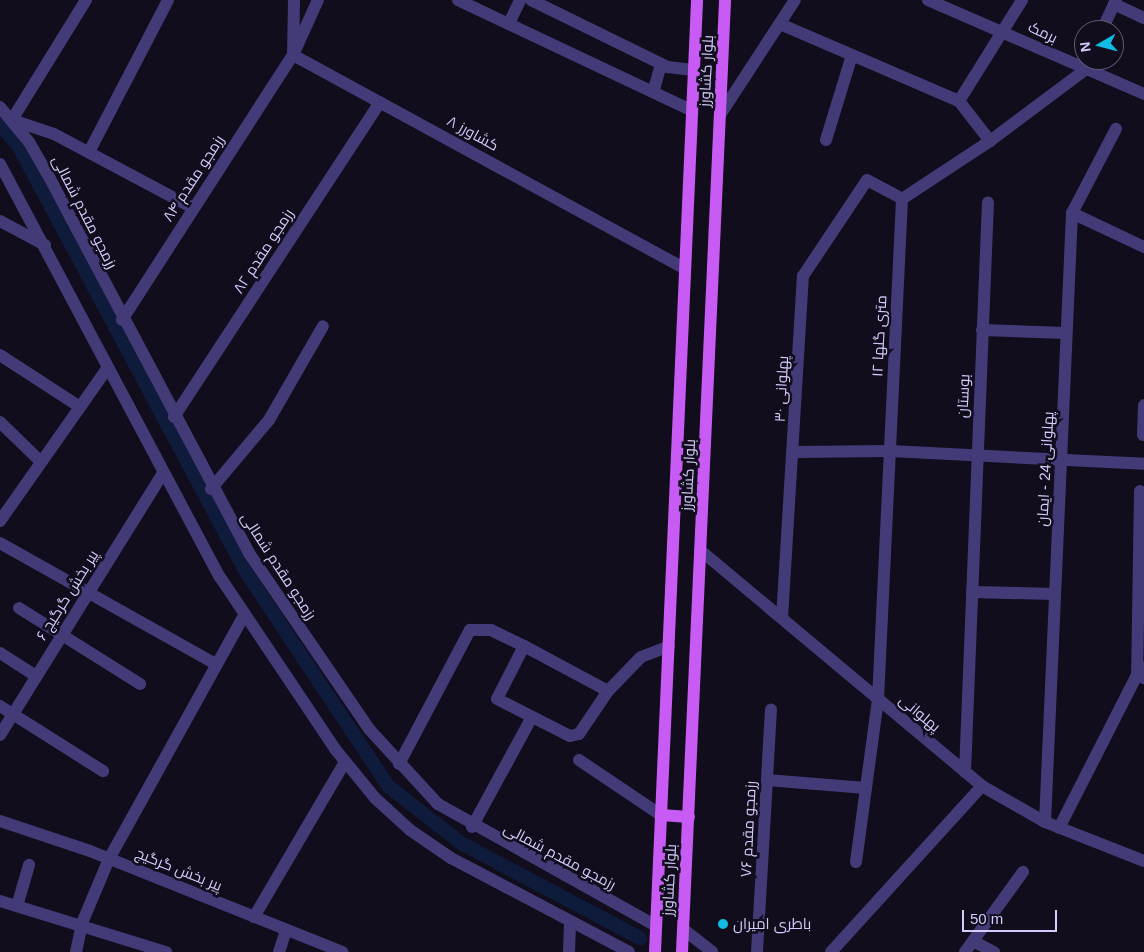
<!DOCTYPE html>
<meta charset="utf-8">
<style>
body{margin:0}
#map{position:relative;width:1144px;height:952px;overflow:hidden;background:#110d1c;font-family:Arial,Cairo,sans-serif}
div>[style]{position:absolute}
.canal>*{height:14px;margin:-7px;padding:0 7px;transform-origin:7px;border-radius:7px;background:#0e1b3a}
.minor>*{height:12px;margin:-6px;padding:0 6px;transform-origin:6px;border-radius:6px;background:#433b78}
.tertiary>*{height:12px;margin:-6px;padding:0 6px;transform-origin:6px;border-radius:6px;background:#433b78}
.primary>*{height:12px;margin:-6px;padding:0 6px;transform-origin:6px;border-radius:6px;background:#c75bf3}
.dots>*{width:14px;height:14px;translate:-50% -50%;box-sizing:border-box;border:2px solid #110d1c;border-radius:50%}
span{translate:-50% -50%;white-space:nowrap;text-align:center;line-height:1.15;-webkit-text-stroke:5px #110d1c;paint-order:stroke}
.street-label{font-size:15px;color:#d5ccfb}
.poi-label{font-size:15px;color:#d5ccfb}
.left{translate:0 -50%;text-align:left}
.north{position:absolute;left:1074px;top:20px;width:50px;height:50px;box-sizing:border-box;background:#110d1c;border:1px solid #5f5975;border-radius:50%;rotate:262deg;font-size:14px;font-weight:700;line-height:20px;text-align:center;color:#d5ccfb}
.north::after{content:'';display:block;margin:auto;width:18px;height:22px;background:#10bce3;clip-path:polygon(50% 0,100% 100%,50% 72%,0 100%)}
.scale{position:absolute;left:962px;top:910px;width:95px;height:22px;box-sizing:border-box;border:2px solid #d5ccfb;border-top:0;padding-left:6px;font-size:15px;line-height:18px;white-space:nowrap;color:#d5ccfb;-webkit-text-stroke:4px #110d1c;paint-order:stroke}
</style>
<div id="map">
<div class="canal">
<i style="left:0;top:125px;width:27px;rotate:48deg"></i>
<i style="left:18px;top:145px;width:480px;rotate:61.9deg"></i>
<i style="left:244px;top:569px;width:260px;rotate:56.4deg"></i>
<i style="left:388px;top:786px;width:93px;rotate:38deg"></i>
<i style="left:461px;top:843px;width:203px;rotate:28deg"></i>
</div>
<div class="minor">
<i style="left:86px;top:0;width:141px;rotate:121.7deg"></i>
<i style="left:12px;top:120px;width:44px;rotate:18.4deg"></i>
<i style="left:54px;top:134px;width:157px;rotate:28deg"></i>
<i style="left:458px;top:0;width:258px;rotate:25.3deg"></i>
<i style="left:531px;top:0;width:153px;rotate:26.1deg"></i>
<i style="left:668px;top:67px;width:25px;rotate:7deg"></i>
<i style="left:928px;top:0;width:236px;rotate:23.5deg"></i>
<i style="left:1114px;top:4px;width:33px;rotate:25deg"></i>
<i style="left:509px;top:23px;width:25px;rotate:-64deg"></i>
<i style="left:780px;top:24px;width:195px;rotate:23.3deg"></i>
<i style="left:959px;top:101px;width:51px;rotate:52.2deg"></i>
<i style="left:1102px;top:30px;width:33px;rotate:-65deg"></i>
<i style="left:654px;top:89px;width:26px;rotate:-74deg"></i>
<i style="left:959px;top:101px;width:119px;rotate:-58deg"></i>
<i style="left:720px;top:115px;width:137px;rotate:-56.9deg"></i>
<i style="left:826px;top:140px;width:89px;rotate:-73deg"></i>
<i style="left:89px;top:152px;width:171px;rotate:-62.5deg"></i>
<i style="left:1072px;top:213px;width:80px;rotate:25.3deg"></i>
<i style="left:0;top:221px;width:51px;rotate:28.1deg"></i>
<i style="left:122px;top:320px;width:315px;rotate:-57.2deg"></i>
<i style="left:293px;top:55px;width:60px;rotate:-65.6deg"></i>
<i style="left:982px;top:330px;width:84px;rotate:2deg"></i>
<i style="left:0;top:355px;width:95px;rotate:33deg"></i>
<i style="left:174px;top:417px;width:376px;rotate:-56.8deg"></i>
<i style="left:0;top:422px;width:57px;rotate:44.3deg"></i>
<i style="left:1143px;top:435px;width:30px;rotate:-88deg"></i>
<i style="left:794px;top:452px;width:96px;rotate:-0.6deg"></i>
<i style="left:890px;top:451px;width:254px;rotate:2.9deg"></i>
<i style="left:211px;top:489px;width:90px;rotate:-50deg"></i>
<i style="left:269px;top:420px;width:108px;rotate:-60.1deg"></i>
<i style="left:1140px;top:491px;width:184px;rotate:90.9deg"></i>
<i style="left:1137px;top:675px;width:8px;rotate:23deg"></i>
<i style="left:0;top:521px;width:186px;rotate:-54.9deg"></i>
<i style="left:0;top:543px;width:248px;rotate:29.3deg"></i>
<i style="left:972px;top:592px;width:83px;rotate:1.4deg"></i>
<i style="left:19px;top:608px;width:143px;rotate:32.1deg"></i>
<i style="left:782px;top:618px;width:343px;rotate:-86.5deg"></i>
<i style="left:803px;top:276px;width:115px;rotate:-56.3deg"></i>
<i style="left:867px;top:180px;width:40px;rotate:28deg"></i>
<i style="left:0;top:653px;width:43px;rotate:32.6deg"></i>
<i style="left:608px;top:691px;width:95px;rotate:-151.8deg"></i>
<i style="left:524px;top:646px;width:59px;rotate:117deg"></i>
<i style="left:497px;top:699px;width:82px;rotate:26.9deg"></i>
<i style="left:570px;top:736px;width:9px;rotate:-13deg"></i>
<i style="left:579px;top:734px;width:52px;rotate:-56deg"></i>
<i style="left:608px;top:691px;width:47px;rotate:-45.9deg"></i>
<i style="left:641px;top:657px;width:30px;rotate:-21deg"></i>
<i style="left:0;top:706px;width:122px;rotate:32.3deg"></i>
<i style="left:0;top:735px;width:309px;rotate:-58.1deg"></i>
<i style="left:579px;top:760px;width:99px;rotate:33.9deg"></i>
<i style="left:399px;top:764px;width:152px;rotate:-62.1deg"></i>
<i style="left:470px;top:630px;width:21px"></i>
<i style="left:491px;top:630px;width:37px;rotate:26deg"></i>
<i style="left:965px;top:772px;width:570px;rotate:-87.69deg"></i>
<i style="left:767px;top:780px;width:99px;rotate:4.6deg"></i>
<i style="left:1045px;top:822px;width:610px;rotate:-87.46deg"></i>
<i style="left:1072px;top:213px;width:95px;rotate:-62.4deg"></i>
<i style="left:472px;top:827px;width:125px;rotate:-61.4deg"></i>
<i style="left:1059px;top:828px;width:181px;rotate:-63deg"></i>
<i style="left:856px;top:862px;width:164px;rotate:-82.3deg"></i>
<i style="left:878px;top:699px;width:501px;rotate:-87.25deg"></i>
<i style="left:902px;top:199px;width:105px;rotate:-33.4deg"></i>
<i style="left:990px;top:141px;width:119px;rotate:-36.8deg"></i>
<i style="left:1085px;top:70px;width:11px;rotate:-68deg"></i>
<i style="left:0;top:901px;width:174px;rotate:17.1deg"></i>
<i style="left:17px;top:906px;width:43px;rotate:-73.7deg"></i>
<i style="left:254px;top:917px;width:180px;rotate:-59.6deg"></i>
<i style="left:973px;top:941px;width:24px;rotate:28deg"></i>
<i style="left:76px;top:952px;width:30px;rotate:-78deg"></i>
<i style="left:82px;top:923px;width:69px;rotate:-67.1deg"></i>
<i style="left:109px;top:859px;width:280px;rotate:-61deg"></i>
<i style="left:279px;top:952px;width:23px;rotate:-72deg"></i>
<i style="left:569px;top:952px;width:31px;rotate:-88deg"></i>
<i style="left:757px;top:952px;width:243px;rotate:-86.7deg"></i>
<i style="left:831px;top:952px;width:224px;rotate:-47.7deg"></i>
<i style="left:965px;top:952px;width:99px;rotate:-54.1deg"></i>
</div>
<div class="tertiary">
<i style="left:294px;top:0;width:55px;rotate:91deg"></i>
<i style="left:293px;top:55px;width:444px;rotate:28.6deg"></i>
<i style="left:0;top:107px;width:45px;rotate:50.4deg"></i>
<i style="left:29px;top:142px;width:36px;rotate:60deg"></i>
<i style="left:47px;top:173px;width:430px;rotate:62deg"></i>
<i style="left:249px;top:553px;width:213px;rotate:55.7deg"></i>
<i style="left:369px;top:729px;width:102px;rotate:47.4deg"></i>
<i style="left:438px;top:804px;width:250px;rotate:29.2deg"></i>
<i style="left:0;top:164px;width:468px;rotate:62deg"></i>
<i style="left:220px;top:577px;width:207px;rotate:56.2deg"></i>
<i style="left:335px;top:749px;width:63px;rotate:50.8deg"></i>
<i style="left:375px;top:798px;width:47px;rotate:42.4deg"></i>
<i style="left:410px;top:830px;width:50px;rotate:34.3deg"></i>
<i style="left:451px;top:858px;width:201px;rotate:27.8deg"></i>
<i style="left:700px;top:550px;width:368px;rotate:39.9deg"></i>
<i style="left:982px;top:786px;width:73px;rotate:29.7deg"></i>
<i style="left:1045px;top:822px;width:106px;rotate:21.5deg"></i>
<i style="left:0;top:821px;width:95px;rotate:18.4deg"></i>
<i style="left:90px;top:851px;width:272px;rotate:21.8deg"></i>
<i style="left:683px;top:929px;width:37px;rotate:38deg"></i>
</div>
<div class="primary">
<i style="left:661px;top:815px;width:28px;rotate:4deg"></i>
<i style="left:655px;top:952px;width:953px;rotate:-87.47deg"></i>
<i style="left:682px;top:952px;width:953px;rotate:-87.41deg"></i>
</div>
<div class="dots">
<i style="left:723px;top:924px;background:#10bce3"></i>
</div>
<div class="street-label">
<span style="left:1043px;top:32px;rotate:26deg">برمک</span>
<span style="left:706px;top:71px;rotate:-87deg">بلوار کشاورز</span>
<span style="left:473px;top:133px;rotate:29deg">کشاورز ۸</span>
<span style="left:193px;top:178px;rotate:-57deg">رزمجو مقدم ۸۴</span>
<span style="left:85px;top:212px;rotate:63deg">رزمجو مقدم شمالی</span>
<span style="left:263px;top:251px;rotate:-57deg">رزمجو مقدم ۸۲</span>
<span style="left:879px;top:336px;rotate:-87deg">۱۲ متری گلها</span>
<span style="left:781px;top:389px;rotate:-87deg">پهلوانی ۳۰</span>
<span style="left:963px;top:396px;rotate:-87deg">بوستان</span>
<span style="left:1045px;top:469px;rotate:-87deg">پهلوانی 24 - ایمان</span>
<span style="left:688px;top:475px;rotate:-87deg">بلوار کشاورز</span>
<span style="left:279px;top:566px;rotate:57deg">رزمجو مقدم شمالی</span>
<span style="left:67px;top:595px;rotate:-58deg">پیر بخش گرگیج ۶</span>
<span style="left:920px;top:713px;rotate:40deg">پهلوانی</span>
<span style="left:748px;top:829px;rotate:-87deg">رزمجو مقدم ۷۶</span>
<span style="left:560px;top:856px;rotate:28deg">رزمجو مقدم شمالی</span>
<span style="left:179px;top:869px;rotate:22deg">پیر بخش گرگیج</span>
<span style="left:669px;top:880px;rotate:-87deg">بلوار کشاورز</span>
</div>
<div class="poi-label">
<span class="left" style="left:733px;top:924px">باطری امیران</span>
</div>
<div class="north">N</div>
<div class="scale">50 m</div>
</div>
